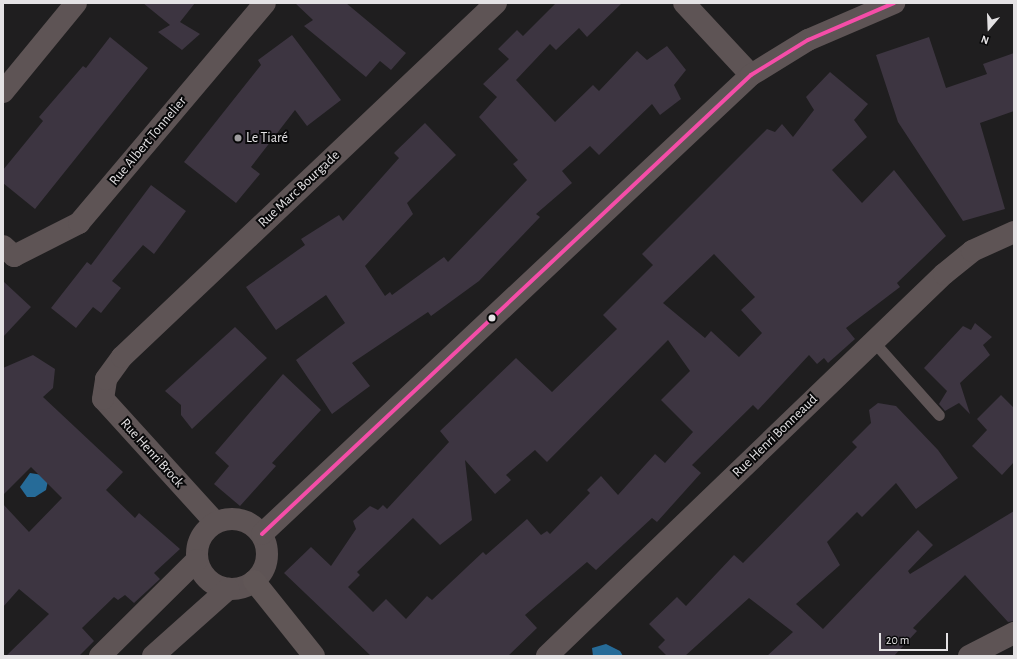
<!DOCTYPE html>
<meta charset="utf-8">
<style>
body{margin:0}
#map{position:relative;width:1017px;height:659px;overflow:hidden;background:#1f1e1f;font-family:"Alegreya Sans",sans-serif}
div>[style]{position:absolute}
.water>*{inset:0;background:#266b98}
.building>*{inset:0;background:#3d3541}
.service>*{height:11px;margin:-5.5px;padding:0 5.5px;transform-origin:5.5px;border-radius:5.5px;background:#5e5455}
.minor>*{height:22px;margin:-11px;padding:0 11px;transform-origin:11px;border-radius:11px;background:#5e5455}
.tertiary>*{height:22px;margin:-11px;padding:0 11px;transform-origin:11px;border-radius:11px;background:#5e5455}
.tertiary>.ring{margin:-11px;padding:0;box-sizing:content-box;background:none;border:22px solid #5e5455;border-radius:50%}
.secondary>*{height:22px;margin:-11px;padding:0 11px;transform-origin:11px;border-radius:11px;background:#605656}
.bus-1>*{height:4px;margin:-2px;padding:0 2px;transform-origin:2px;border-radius:2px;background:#f54da8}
.dots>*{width:11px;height:11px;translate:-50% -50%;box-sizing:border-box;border:2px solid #080809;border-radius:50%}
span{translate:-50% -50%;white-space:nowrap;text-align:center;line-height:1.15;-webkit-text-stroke:4px #080809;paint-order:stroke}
.poi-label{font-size:14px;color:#e4e2e4}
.left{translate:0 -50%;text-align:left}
.street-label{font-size:14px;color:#e4e2e4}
.frame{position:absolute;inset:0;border:4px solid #e4e2e4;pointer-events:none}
.north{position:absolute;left:969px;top:8px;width:40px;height:40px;-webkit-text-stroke:3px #080809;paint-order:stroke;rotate:199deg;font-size:11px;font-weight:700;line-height:16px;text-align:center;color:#e4e2e4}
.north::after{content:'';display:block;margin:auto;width:14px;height:18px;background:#e4e2e4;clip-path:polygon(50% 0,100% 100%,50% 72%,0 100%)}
.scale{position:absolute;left:879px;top:633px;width:69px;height:18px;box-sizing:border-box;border:2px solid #e4e2e4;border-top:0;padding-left:5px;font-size:12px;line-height:14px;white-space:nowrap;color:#e4e2e4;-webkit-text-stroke:3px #080809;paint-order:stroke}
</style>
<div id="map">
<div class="water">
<i style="clip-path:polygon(30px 473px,49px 476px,46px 490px,35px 497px,27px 497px,20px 487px)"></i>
<i style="clip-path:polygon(606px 644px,620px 651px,623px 656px,593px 656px,592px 648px)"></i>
</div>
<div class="building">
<i style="clip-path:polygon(143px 3px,195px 3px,180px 22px,200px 34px,182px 50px,158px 32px,170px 25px)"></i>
<i style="clip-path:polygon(295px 3px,346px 3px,406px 53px,391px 70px,380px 61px,366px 77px,304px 26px,313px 20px)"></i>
<i style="clip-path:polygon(556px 3px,622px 3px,587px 37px,579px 28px,556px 50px,550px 44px,516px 80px,555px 122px,593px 85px,599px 91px,637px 51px,647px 60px,667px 46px,686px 70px,674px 85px,681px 99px,660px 115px,652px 104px,599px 155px,590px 146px,562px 171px,572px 183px,536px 214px,540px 217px,479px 281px,431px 316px,428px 312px,352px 363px,370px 386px,332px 414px,296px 360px,345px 323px,326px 295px,276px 330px,246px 287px,305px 245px,301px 239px,339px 215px,343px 221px,399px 158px,394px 153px,425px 123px,456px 155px,407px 203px,413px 214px,365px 266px,385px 296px,390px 292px,392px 295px,444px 257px,448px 262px,527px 180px,513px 164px,518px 160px,479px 117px,497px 97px,483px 84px,509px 59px,498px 49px,517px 30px,523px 36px)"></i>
<i style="clip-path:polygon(292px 35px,341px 100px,307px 126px,295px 110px,251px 167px,260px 174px,236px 203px,184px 162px,261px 65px,258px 60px)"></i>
<i style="clip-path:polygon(110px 37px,148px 68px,35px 209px,3px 183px,3px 170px,43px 121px,39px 117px,83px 66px,86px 68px)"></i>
<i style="clip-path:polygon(929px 37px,946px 88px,987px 74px,983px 64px,1014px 53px,1014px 111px,980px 123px,1005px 209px,963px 221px,898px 122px,876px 55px)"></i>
<i style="clip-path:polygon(evenodd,830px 72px,868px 104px,854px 120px,867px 137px,832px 170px,862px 203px,894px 170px,946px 236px,897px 283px,900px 287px,846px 328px,855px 339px,828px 363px,824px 358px,817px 364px,809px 355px,758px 410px,753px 405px,692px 465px,701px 473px,657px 522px,652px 518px,596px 570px,587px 562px,525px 615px,537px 628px,508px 656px,371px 656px,284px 573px,311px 547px,331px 566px,356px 529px,353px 521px,370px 506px,378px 510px,383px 505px,387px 509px,449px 442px,440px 431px,516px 358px,552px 392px,617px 329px,603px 315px,653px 265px,642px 254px,767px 129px,775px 132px,782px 124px,793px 137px,814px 110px,806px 97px,830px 72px,714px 254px,755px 297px,741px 310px,762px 333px,739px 357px,711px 331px,705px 338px,663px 303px,714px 254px,830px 72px,668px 340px,690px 371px,661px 400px,693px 432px,665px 463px,655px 454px,618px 495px,601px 476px,587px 490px,590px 493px,550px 534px,547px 531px,541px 535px,527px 519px,486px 555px,483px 552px,432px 600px,427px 596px,406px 619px,386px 599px,373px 612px,348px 587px,360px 575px,357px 572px,413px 518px,440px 545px,472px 520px,465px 460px,495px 494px,511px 480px,506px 475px,535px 450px,547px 462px,668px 340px)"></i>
<i style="clip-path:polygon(151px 185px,186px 211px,154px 254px,143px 245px,112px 281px,121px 288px,101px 313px,93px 307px,76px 328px,51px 308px,87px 262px,91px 265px)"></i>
<i style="clip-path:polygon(3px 281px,31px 307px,3px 337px)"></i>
<i style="clip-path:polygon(975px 323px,992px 337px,983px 345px,990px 355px,960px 383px,970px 414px,959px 403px,945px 411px,939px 404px,947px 391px,924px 368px,963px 326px,971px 330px)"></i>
<i style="clip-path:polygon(235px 327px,267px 358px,192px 429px,181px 415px,181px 405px,165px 391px)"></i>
<i style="clip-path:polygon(33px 355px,55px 369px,53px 388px,43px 397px,123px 472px,106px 490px,135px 518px,139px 513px,180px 549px,154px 573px,160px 579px,134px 603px,125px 595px,118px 600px,114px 597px,82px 628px,94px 641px,79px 656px,6px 656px,49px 614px,19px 589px,3px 607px,3px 504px,29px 532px,62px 498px,31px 467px,3px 495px,3px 368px)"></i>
<i style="clip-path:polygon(283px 374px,321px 410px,272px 463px,276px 466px,240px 506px,214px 484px,229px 466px,215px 453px)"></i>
<i style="clip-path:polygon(1001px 395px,1014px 408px,1014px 462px,1002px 475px,972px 446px,987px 430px,977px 419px)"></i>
<i style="clip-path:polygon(878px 403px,896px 406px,938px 450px,958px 478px,916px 509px,896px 483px,862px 517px,857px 512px,827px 542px,840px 565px,796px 604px,823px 629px,918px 530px,933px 545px,908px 571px,910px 574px,1014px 511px,1014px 621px,1008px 622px,965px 575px,913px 628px,917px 631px,894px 656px,767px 656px,793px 632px,749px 598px,685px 656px,667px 656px,658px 647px,665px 640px,649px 624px,677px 597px,686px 606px,734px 555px,743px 563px,857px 447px,852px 442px,871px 423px,869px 410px)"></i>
</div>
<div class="service">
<i style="left:873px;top:341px;width:99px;rotate:48.3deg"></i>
</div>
<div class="minor">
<i style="left:684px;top:3px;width:98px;rotate:47.1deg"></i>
<i style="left:3px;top:92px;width:115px;rotate:-50.6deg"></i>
<i style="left:3px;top:246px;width:15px;rotate:42deg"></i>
<i style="left:14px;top:256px;width:73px;rotate:-26.9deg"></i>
<i style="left:79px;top:223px;width:288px;rotate:-49.8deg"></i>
<i style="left:215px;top:522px;width:166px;rotate:-132.3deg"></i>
<i style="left:103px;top:399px;width:20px;rotate:-81deg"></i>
<i style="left:106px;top:379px;width:27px;rotate:-54deg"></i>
<i style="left:122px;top:357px;width:515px;rotate:-43.43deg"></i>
<i style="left:547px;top:656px;width:551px;rotate:-43.9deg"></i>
<i style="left:944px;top:274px;width:36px;rotate:-39deg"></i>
<i style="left:972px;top:251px;width:46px;rotate:-24.3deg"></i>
<i style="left:969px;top:656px;width:51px;rotate:-27.1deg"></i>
</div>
<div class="tertiary">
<i class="ring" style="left:197px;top:519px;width:48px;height:48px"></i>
<i style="left:262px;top:534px;width:671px;rotate:-43.19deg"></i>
<i style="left:751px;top:75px;width:67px;rotate:-31.6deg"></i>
<i style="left:808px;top:40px;width:94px;rotate:-23.3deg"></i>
<i style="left:100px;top:656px;width:136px;rotate:-44.7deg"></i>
<i style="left:153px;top:656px;width:101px;rotate:-41.8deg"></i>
</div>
<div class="secondary">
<i style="left:254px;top:581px;width:96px;rotate:51.3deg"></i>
</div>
<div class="bus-1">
<i style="left:262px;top:534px;width:671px;rotate:-43.19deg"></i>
<i style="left:751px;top:75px;width:67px;rotate:-31.6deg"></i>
<i style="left:808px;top:40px;width:94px;rotate:-23.3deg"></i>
</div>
<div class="dots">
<i style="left:238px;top:138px;background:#9f9d9f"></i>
<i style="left:492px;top:318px;background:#e4e2e4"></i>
</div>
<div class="poi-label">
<span class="left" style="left:246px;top:138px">Le Tiaré</span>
</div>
<div class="street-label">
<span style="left:148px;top:141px;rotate:-50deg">Rue Albert Tonnelier</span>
<span style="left:299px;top:189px;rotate:-43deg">Rue Marc Bourgade</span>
<span style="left:775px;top:436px;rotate:-44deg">Rue Henri Bonneaud</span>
<span style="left:152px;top:453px;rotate:48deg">Rue Henri Brock</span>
</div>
<div class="frame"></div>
<div class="north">N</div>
<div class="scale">20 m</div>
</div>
